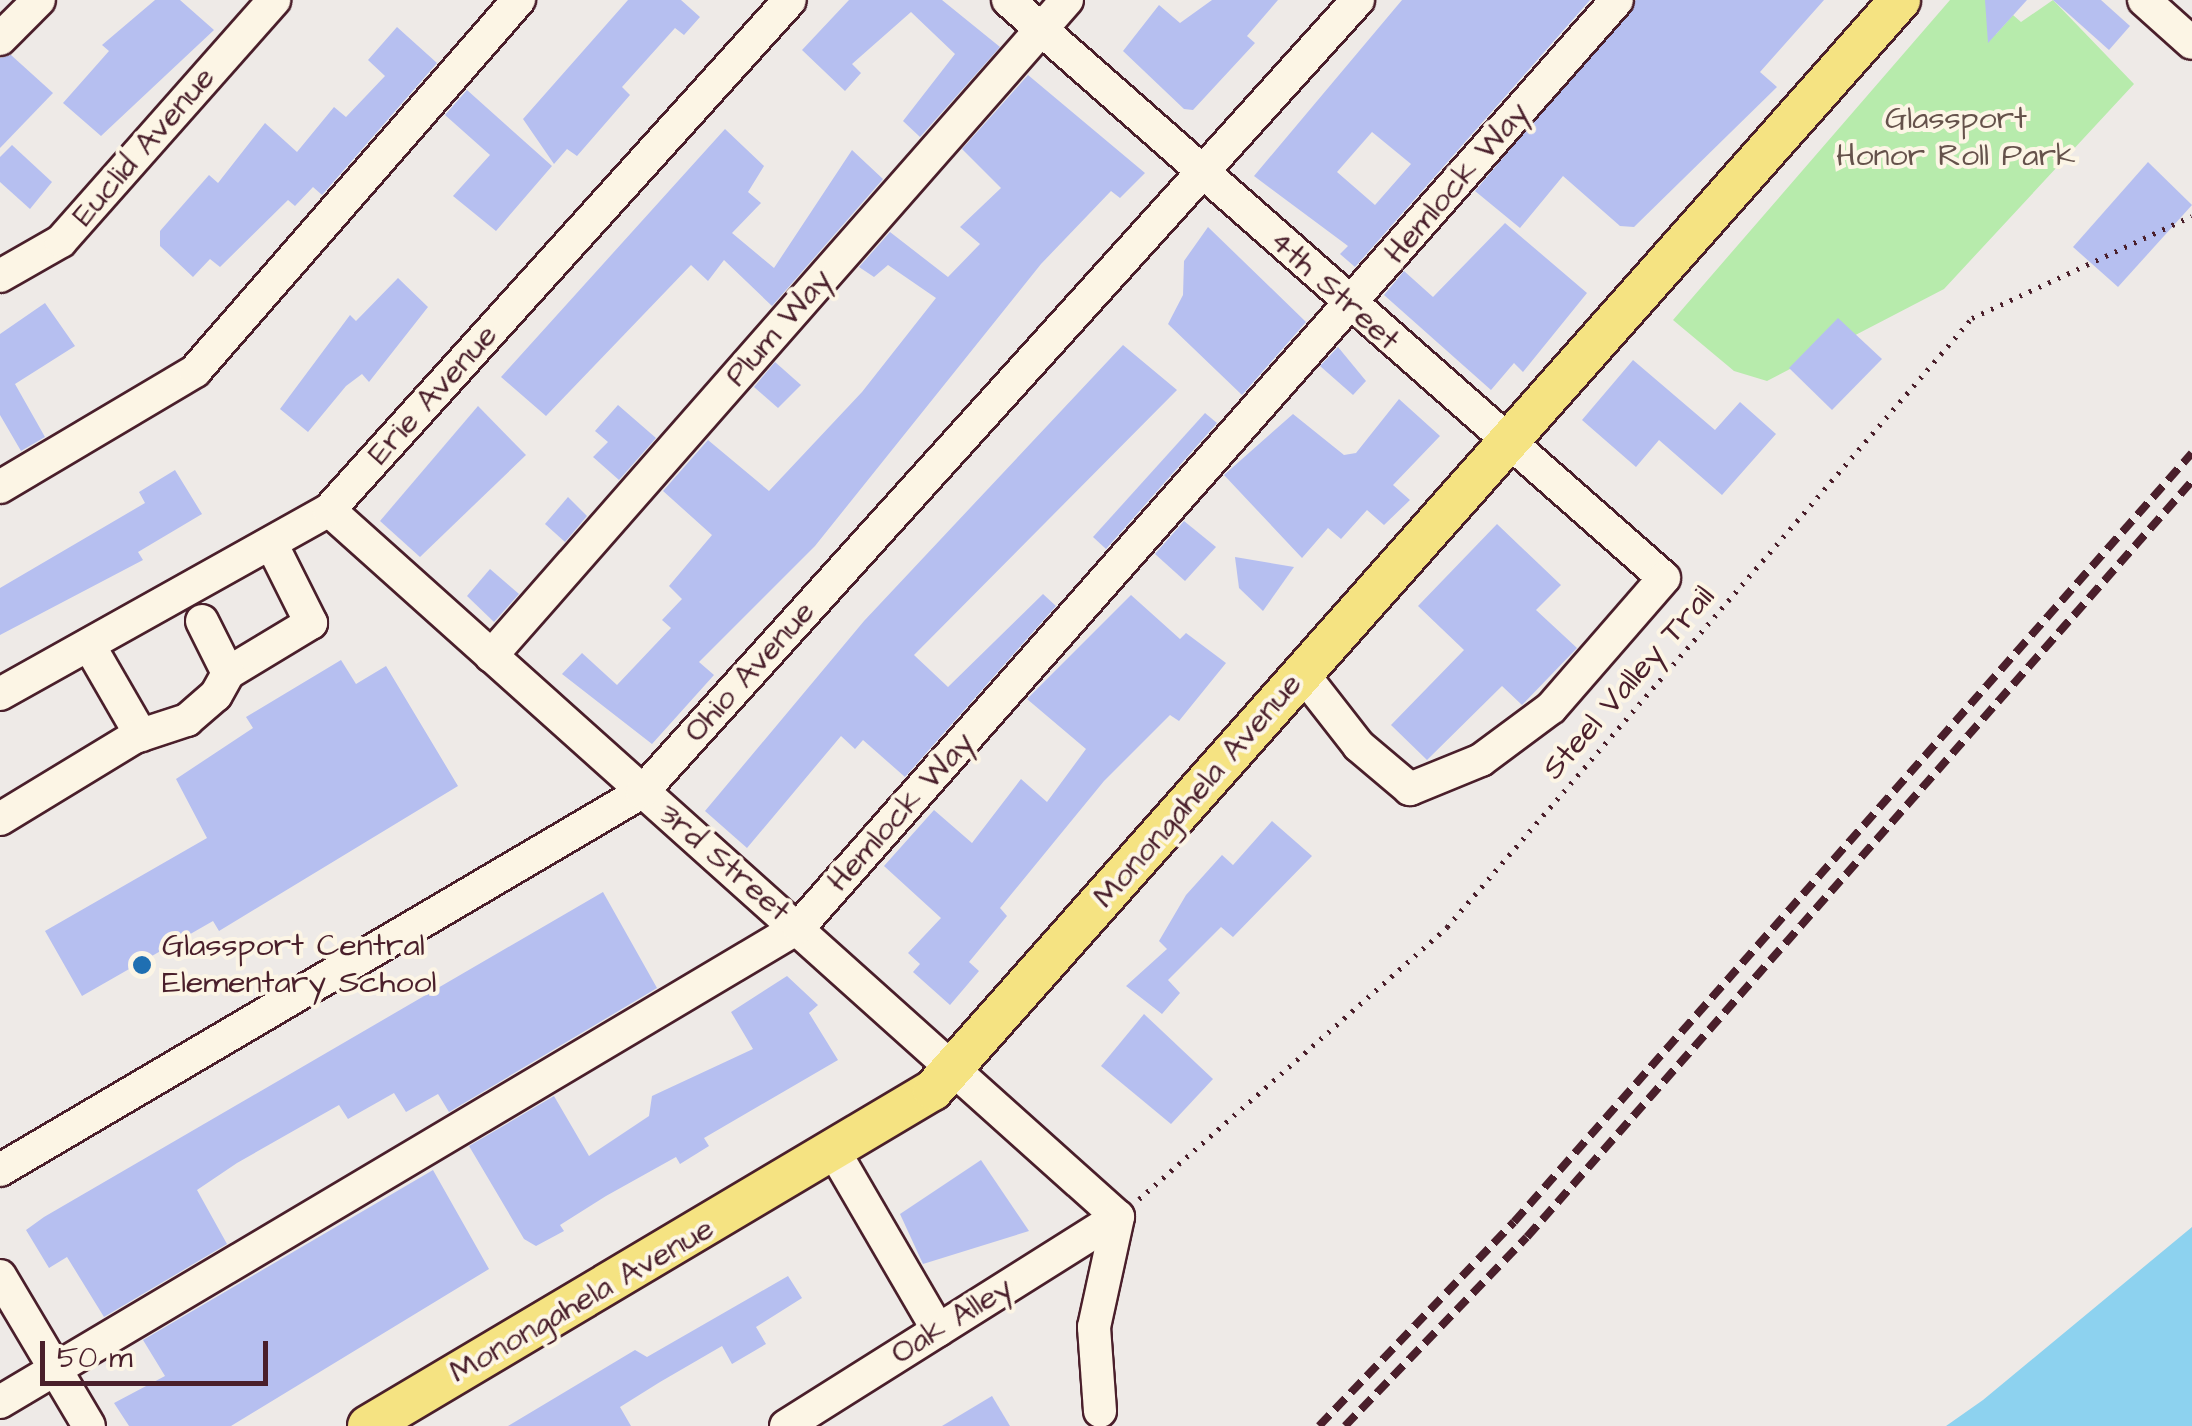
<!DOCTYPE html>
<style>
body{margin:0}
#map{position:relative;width:2192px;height:1426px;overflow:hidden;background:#eeeae7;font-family:"Architects Daughter",sans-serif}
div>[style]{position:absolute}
.green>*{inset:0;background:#b7ebac}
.water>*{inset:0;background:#8dd2ef}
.building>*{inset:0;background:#b6bff0}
.path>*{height:5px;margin-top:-2.5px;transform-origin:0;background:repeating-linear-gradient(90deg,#4a1f2b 0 2.5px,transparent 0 10.5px)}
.roads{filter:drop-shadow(2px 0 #4a1f2b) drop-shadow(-2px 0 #4a1f2b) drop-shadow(0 2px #4a1f2b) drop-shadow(0 -2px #4a1f2b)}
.minor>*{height:32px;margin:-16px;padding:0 16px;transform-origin:16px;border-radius:16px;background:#fcf5e5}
.major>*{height:40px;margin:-20px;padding:0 20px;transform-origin:20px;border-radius:20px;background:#f5e382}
.rail>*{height:8px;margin-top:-4px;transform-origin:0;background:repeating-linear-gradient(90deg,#4a1f2b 0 15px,transparent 0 23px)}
.dots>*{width:28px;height:28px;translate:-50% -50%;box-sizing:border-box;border:5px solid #fcf5e5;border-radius:50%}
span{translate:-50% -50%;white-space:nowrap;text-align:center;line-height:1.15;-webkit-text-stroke:8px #fcf5e5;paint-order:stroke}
.park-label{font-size:32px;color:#65524b}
.street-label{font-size:32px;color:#4a1f2b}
.poi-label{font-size:32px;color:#4a1f2b}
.left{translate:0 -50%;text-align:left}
.scale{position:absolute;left:40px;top:1341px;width:228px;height:45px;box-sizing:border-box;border:5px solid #4a1f2b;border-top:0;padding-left:12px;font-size:30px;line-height:35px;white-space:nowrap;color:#4a1f2b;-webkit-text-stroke:8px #fcf5e5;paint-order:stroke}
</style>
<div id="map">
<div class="green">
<i style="clip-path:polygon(1950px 0,1990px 0,1987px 25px,1996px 34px,2013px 15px,2021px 22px,2053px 0,2134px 84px,1944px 289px,1767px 381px,1734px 371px,1673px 320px)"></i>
</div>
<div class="water">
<i style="clip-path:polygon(2192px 1227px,2192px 1426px,1946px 1426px,1983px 1400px)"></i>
</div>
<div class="building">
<i style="clip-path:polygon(155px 0,180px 0,214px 30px,101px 136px,63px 103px,109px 51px,102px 45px)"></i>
<i style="clip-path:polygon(628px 0,681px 0,700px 17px,684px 35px,675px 28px,622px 87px,630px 95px,577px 156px,567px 149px,554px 164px,523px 119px)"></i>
<i style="clip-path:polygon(849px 0,942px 0,1000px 47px,920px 137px,903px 121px,955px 54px,911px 12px,852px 64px,861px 73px,845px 91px,802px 50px)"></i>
<i style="clip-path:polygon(1212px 0,1278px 0,1247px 36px,1255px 43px,1193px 110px,1184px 109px,1123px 51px,1159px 5px,1180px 23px)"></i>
<i style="clip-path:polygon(evenodd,1402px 0,1590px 0,1355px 267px,1340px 254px,1348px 246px,1254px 176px,1402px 0,1372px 132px,1411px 164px,1375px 205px,1337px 172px,1372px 132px)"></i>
<i style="clip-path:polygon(1636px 0,1824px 0,1760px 72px,1777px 87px,1634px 227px,1620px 226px,1563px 176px,1520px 228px,1475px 191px)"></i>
<i style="clip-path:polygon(1985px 0,2027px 0,1988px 43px)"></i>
<i style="clip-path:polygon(2053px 0,2101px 0,2130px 26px,2109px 50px)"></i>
<i style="clip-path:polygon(397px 27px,437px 63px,322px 195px,313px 187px,295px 206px,288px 200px,220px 267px,210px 259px,193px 277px,160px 246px,160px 231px,209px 175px,218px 183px,265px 123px,297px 152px,334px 107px,346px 117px,385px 76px,368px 60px)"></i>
<i style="clip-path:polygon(11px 55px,53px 93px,0 148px,0 58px)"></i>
<i style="clip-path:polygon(1028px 75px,1145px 173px,1120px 198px,1111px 191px,1041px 264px,815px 546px,699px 662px,714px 675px,652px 744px,562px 674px,582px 653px,617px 685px,671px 628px,662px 620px,682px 599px,669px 586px,712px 535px,663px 491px,708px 440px,769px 491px,862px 392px,936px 298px,888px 265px,874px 277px,859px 267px,890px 232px,948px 277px,980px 244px,960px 227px,1001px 188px,962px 149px)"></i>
<i style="clip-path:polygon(467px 90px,552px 166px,496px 231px,453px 196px,490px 155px,445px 115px)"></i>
<i style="clip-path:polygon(725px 129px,764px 166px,748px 192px,761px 203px,732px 233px,774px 268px,852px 150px,883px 179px,772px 306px,724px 260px,708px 281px,691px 265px,546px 416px,501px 377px)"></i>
<i style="clip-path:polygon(12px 145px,52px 182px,30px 209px,0 182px,0 157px)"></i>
<i style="clip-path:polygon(2148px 162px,2192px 205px,2118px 287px,2073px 247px)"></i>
<i style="clip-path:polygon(1505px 223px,1587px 293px,1523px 372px,1514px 363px,1491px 390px,1384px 295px,1404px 271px,1433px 297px)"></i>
<i style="clip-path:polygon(1208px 227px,1306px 322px,1242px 395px,1168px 324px,1183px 295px,1184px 261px)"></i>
<i style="clip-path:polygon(398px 278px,428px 307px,369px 382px,362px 374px,346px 386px,308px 432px,280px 409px,350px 315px,356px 321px)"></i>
<i style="clip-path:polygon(45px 303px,75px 346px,15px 384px,45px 437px,21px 451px,0 415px,0 334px)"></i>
<i style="clip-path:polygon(1838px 318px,1882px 359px,1832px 410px,1789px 368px)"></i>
<i style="clip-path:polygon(1123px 345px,1177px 390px,914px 655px,948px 687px,1043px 594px,1056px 606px,905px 777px,863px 740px,855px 749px,841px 736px,747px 848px,705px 811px,864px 621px)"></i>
<i style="clip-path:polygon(1338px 347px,1366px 381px,1353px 395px,1320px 366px)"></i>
<i style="clip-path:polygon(1633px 360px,1715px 430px,1740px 402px,1776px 434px,1722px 495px,1659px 440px,1636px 467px,1582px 420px)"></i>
<i style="clip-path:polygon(775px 362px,801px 385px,778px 408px,754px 387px)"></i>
<i style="clip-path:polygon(1399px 399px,1440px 436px,1393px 485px,1410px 500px,1384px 525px,1367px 510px,1341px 539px,1328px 528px,1302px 558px,1224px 475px,1293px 414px,1344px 455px,1356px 453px)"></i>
<i style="clip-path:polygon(618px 405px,656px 438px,619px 480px,593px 457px,608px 442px,595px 431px)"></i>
<i style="clip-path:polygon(478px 406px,526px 455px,420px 557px,380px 521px)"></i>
<i style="clip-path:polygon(1205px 413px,1217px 423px,1106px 549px,1093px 537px)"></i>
<i style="clip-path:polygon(175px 470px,202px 514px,138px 552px,143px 560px,0 635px,0 588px,145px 503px,139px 492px)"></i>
<i style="clip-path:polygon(568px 497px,587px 516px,565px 542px,545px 524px)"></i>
<i style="clip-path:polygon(1184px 521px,1216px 547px,1185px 581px,1155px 554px)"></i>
<i style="clip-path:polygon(1497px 524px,1561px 585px,1536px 610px,1577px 648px,1522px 705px,1502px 686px,1427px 760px,1391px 725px,1464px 650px,1418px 606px)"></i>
<i style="clip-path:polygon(1235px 557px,1294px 567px,1263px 611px,1239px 588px)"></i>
<i style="clip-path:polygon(490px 569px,519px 594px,494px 622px,467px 596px)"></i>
<i style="clip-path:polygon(1131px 595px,1180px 639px,1186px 633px,1226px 663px,1179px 721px,1170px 715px,1104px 781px,1000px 908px,1007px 916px,969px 962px,979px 971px,950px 1005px,913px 972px,920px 964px,908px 953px,941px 918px,884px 866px,934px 810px,972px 843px,1021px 779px,1047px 802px,1086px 749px,1027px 699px)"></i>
<i style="clip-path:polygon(341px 660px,356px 684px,386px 666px,458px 786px,219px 931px,213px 921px,82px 996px,45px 931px,207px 838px,176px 779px,253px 728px,246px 717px)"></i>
<i style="clip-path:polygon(1272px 821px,1312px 856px,1233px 937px,1221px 927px,1168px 980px,1180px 993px,1162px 1014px,1126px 986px,1167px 949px,1159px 941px,1186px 895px,1222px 855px,1233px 865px)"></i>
<i style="clip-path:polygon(603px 892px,657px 988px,449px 1112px,438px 1094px,406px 1112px,394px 1093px,348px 1119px,339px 1105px,237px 1163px,197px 1190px,227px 1244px,104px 1317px,67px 1257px,49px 1268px,26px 1230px,44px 1217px)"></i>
<i style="clip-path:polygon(787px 976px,818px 1005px,809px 1013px,838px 1060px,704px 1138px,709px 1146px,680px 1164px,676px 1157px,606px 1196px,560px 1225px,564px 1231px,536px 1246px,524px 1239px,469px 1146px,554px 1096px,589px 1156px,649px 1116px,652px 1096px,753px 1049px,731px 1012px)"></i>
<i style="clip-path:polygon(1144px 1014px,1213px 1079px,1171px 1124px,1101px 1066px)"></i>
<i style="clip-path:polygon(981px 1160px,1029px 1231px,923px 1264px,900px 1214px)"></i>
<i style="clip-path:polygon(433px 1170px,489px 1269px,231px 1426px,129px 1426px,114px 1403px,165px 1376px,143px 1340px)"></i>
<i style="clip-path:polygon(788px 1276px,802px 1298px,756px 1327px,766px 1344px,732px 1364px,722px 1346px,660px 1382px,620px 1407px,631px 1426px,508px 1426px,635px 1350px,647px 1357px)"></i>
<i style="clip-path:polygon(992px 1396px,1010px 1426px,942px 1426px)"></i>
</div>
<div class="path">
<i style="left:1139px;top:1199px;width:411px;rotate:-41.4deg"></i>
<i style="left:1447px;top:927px;width:804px;rotate:-49.24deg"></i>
<i style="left:1972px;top:318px;width:242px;rotate:-24.9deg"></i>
</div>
<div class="roads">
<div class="minor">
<i style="left:1008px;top:0;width:874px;rotate:41.38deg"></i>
<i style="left:1664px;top:578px;width:172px;rotate:131deg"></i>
<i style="left:1551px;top:708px;width:87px;rotate:143.4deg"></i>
<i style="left:1481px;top:760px;width:77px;rotate:157.8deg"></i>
<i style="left:1410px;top:789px;width:67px;rotate:-139.9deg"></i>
<i style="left:1359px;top:746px;width:93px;rotate:-128deg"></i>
<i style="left:2144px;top:0;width:64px;rotate:41.9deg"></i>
<i style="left:0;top:39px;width:55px;rotate:-45deg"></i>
<i style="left:0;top:276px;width:70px;rotate:-29.8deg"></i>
<i style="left:61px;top:241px;width:322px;rotate:-48.5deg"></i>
<i style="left:0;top:487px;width:227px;rotate:-30.7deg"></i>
<i style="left:195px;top:371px;width:493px;rotate:-48.9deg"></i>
<i style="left:329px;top:510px;width:1059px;rotate:41.86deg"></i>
<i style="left:89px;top:645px;width:104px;rotate:60deg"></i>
<i style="left:491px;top:656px;width:873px;rotate:-48.72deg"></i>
<i style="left:228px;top:673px;width:97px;rotate:-31.1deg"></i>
<i style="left:311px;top:623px;width:89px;rotate:-116.6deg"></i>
<i style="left:0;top:694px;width:377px;rotate:-29.2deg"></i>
<i style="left:329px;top:510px;width:687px;rotate:-47.89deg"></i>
<i style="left:0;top:819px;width:158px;rotate:-31.3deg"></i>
<i style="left:135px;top:737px;width:55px;rotate:-18.1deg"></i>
<i style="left:187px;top:720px;width:38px;rotate:-41deg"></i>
<i style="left:216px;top:695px;width:25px;rotate:-61deg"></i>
<i style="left:228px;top:673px;width:58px;rotate:-116.6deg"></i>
<i style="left:835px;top:1153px;width:205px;rotate:59.8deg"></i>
<i style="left:0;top:1170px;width:745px;rotate:-30.49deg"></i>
<i style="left:642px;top:792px;width:1068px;rotate:-47.89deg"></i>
<i style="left:0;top:1276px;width:174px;rotate:59.3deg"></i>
<i style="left:0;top:1402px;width:930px;rotate:-30.73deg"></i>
<i style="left:799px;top:927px;width:1236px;rotate:-48.57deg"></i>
<i style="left:1100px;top:1411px;width:84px;rotate:-94.1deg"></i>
<i style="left:1094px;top:1327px;width:113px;rotate:-77.7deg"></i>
<i style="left:786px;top:1426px;width:392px;rotate:-32.2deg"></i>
</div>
<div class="major">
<i style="left:368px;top:1426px;width:657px;rotate:-30.74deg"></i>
<i style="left:933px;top:1090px;width:1457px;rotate:-48.42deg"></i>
</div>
</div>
<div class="rail">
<i style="left:1319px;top:1426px;width:282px;rotate:-46.3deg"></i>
<i style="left:1514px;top:1222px;width:1025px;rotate:-48.6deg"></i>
<i style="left:1345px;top:1426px;width:262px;rotate:-46.1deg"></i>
<i style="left:1527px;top:1237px;width:1007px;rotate:-48.66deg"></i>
</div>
<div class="dots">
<i style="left:142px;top:965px;background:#1f6fb2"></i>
</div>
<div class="park-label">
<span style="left:1956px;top:138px">Glassport<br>Honor Roll Park</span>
</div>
<div class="street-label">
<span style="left:144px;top:147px;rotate:-49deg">Euclid Avenue</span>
<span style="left:1457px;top:183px;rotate:-49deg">Hemlock Way</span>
<span style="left:1334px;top:291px;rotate:42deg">4th Street</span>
<span style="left:779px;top:328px;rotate:-49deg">Plum Way</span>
<span style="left:433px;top:395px;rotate:-48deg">Erie Avenue</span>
<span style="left:750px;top:672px;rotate:-48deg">Ohio Avenue</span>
<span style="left:1629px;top:683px;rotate:-49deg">Steel Valley Trail</span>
<span style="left:1198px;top:791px;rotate:-49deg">Monongahela Avenue</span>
<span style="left:901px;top:812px;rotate:-48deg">Hemlock Way</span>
<span style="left:724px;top:863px;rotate:41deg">3rd Street</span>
<span style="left:582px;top:1301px;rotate:-30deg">Monongahela Avenue</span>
<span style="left:952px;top:1321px;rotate:-32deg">Oak Alley</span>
</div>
<div class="poi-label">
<span class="left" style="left:162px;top:965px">Glassport Central<br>Elementary School</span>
</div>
<div class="scale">50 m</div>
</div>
